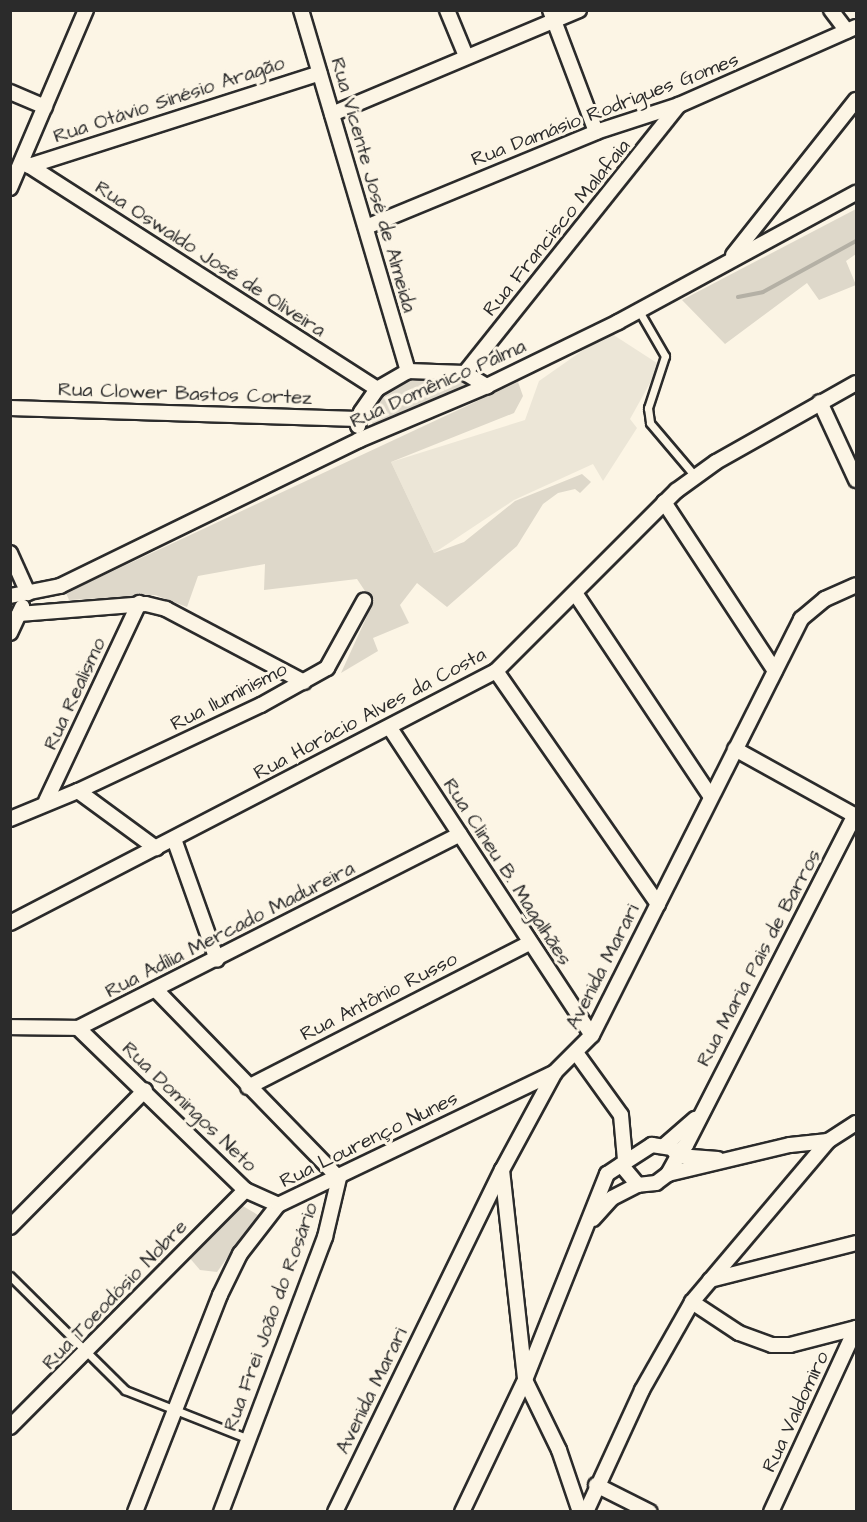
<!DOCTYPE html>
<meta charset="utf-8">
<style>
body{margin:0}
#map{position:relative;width:867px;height:1522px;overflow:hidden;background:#fcf5e5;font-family:"Architects Daughter",sans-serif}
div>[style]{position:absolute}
.built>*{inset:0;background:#ece6d7}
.green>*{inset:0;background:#ded8ca}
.stream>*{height:4px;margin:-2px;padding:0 2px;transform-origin:2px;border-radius:2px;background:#b4b0a5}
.roads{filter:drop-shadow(2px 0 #2b2b2b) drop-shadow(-2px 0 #2b2b2b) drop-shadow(0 2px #2b2b2b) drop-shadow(0 -2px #2b2b2b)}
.service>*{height:7px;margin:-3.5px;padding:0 3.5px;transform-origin:3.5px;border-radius:3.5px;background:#fcf5e5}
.minor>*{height:14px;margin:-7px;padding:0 7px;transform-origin:7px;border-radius:7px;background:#fcf5e5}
span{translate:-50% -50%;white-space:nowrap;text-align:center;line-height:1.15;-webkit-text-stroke:6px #fcf5e5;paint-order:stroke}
.street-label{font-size:20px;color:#2b2b2b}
.frame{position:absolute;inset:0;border:12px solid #2b2b2b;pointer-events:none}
</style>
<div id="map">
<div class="built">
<i style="clip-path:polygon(609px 332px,660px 365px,630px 419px,637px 428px,603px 481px,593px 464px,514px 500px,434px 553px,391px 462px,525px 420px,539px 381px)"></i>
</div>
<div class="green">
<i style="clip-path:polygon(856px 209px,856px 254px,846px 261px,856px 285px,819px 300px,807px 283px,725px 344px,682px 300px)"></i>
<i style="clip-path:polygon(409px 376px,448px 378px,471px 385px,372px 428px,372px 409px,377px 398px)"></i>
<i style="clip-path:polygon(518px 382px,523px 396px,514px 413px,391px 462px,434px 553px,464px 542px,515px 501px,582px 474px,591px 482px,580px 493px,575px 489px,558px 493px,543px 504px,517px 546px,447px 607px,417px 583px,400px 605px,409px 623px,373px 638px,378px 651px,341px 673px,373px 603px,357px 579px,264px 590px,265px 564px,198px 576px,187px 607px,155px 595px,69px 600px,66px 593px)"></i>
<i style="clip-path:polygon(231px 1199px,258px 1215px,217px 1272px,200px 1270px,182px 1249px)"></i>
</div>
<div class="stream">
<i style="left:738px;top:297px;width:25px;rotate:-11deg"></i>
<i style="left:763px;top:292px;width:106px;rotate:-28.7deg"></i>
</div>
<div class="roads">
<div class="service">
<i style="left:639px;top:311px;width:52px;rotate:60deg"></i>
<i style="left:665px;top:356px;width:55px;rotate:108.1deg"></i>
<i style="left:648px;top:408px;width:15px;rotate:82deg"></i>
<i style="left:650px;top:423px;width:70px;rotate:49.7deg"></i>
<i style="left:10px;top:1276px;width:162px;rotate:44.7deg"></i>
<i style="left:125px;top:1390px;width:133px;rotate:21.6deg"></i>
</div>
<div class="minor">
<i style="left:301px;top:10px;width:377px;rotate:73.5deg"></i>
<i style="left:447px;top:10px;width:50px;rotate:67.6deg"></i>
<i style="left:550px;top:10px;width:130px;rotate:69.3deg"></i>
<i style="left:831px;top:10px;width:26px;rotate:53deg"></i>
<i style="left:10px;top:92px;width:38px;rotate:23deg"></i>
<i style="left:332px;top:114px;width:268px;rotate:-22.8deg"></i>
<i style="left:22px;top:161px;width:422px;rotate:32.7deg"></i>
<i style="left:29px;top:166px;width:305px;rotate:-17.7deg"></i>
<i style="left:10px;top:188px;width:194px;rotate:-66.9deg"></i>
<i style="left:366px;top:227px;width:249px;rotate:-22.4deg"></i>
<i style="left:596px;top:132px;width:87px;rotate:-18deg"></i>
<i style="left:679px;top:105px;width:193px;rotate:-23.8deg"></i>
<i style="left:733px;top:255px;width:198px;rotate:-51.6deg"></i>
<i style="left:465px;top:373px;width:343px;rotate:-51.4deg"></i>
<i style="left:820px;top:402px;width:86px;rotate:65.2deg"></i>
<i style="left:10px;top:408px;width:348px;rotate:1.8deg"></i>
<i style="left:358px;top:426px;width:14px;rotate:-78deg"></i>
<i style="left:361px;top:412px;width:28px;rotate:-55deg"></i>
<i style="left:377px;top:389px;width:36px;rotate:-30deg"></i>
<i style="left:408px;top:371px;width:57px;rotate:2deg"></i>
<i style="left:465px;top:373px;width:26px;rotate:31deg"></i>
<i style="left:664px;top:502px;width:202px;rotate:56.7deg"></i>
<i style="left:10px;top:553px;width:44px;rotate:65.8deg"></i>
<i style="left:575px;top:593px;width:245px;rotate:56.3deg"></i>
<i style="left:10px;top:596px;width:51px;rotate:-11.3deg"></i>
<i style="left:60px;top:586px;width:333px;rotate:-26deg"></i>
<i style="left:359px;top:440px;width:139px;rotate:-22.9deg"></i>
<i style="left:487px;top:386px;width:146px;rotate:-26deg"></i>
<i style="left:618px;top:322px;width:271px;rotate:-28.5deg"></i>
<i style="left:19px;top:614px;width:127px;rotate:-4.5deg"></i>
<i style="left:146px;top:604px;width:21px;rotate:14deg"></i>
<i style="left:166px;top:609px;width:156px;rotate:27.9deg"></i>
<i style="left:10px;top:633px;width:29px;rotate:-65deg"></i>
<i style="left:496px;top:671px;width:284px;rotate:55.2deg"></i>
<i style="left:390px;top:728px;width:367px;rotate:56.7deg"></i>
<i style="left:735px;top:749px;width:138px;rotate:29deg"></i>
<i style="left:78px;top:791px;width:202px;rotate:-25.2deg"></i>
<i style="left:261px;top:705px;width:76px;rotate:-29.3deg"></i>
<i style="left:327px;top:668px;width:77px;rotate:-61.1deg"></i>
<i style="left:46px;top:801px;width:219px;rotate:-64.8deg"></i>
<i style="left:10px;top:819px;width:74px;rotate:-22.4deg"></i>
<i style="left:78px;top:791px;width:97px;rotate:36.2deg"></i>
<i style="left:174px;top:839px;width:128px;rotate:70.4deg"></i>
<i style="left:10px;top:923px;width:547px;rotate:-27.41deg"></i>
<i style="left:496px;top:671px;width:255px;rotate:-45deg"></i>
<i style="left:676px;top:491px;width:49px;rotate:-35.9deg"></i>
<i style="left:716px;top:462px;width:161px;rotate:-29.4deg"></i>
<i style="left:156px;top:990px;width:262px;rotate:45.8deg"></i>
<i style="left:339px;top:1178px;width:61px;rotate:103.3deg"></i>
<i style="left:325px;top:1237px;width:294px;rotate:110.7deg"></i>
<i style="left:10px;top:1027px;width:68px;rotate:0.8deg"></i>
<i style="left:78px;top:1028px;width:428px;rotate:-26.9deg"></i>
<i style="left:78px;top:1028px;width:233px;rotate:44.1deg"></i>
<i style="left:245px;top:1190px;width:36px;rotate:24deg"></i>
<i style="left:577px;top:1054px;width:75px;rotate:54.2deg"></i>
<i style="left:621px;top:1115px;width:45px;rotate:84.9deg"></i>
<i style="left:248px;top:1087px;width:316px;rotate:-27.1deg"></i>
<i style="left:652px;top:1145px;width:20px;rotate:9deg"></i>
<i style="left:672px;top:1148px;width:10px;rotate:53deg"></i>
<i style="left:678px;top:1156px;width:21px;rotate:119deg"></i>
<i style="left:668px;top:1174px;width:15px;rotate:143deg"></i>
<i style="left:656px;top:1183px;width:18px;rotate:174deg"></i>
<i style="left:638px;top:1185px;width:26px;rotate:-130deg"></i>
<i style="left:621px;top:1165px;width:37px;rotate:-33deg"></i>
<i style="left:665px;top:1145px;width:40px;rotate:-41deg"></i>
<i style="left:677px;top:1153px;width:12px;rotate:-42deg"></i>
<i style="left:686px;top:1145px;width:371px;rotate:-62.9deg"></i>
<i style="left:678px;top:1156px;width:40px;rotate:4.3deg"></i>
<i style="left:502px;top:1170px;width:211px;rotate:83.7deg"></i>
<i style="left:525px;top:1380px;width:78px;rotate:64.1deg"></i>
<i style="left:559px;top:1450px;width:65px;rotate:71.3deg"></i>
<i style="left:668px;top:1174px;width:125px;rotate:-13.4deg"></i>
<i style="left:790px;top:1145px;width:38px;rotate:-6deg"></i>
<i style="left:828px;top:1141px;width:33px;rotate:-33deg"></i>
<i style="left:593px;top:1219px;width:28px;rotate:-48deg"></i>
<i style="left:612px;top:1198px;width:29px;rotate:-27deg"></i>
<i style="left:10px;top:1227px;width:192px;rotate:-45.4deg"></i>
<i style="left:710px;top:1280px;width:151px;rotate:-14.2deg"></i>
<i style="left:692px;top:1302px;width:56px;rotate:33.4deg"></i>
<i style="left:739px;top:1333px;width:35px;rotate:20deg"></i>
<i style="left:772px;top:1345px;width:18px"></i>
<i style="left:790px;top:1345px;width:68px;rotate:-14.4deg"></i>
<i style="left:10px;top:1427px;width:334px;rotate:-45.2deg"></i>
<i style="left:596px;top:1485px;width:60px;rotate:26.6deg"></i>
<i style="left:135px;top:1512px;width:233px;rotate:-68.6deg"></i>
<i style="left:220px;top:1295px;width:46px;rotate:-64deg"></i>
<i style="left:240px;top:1254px;width:62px;rotate:-52.2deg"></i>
<i style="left:278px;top:1205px;width:307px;rotate:-25.6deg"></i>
<i style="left:335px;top:1512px;width:381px;rotate:-64deg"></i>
<i style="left:502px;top:1170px;width:111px;rotate:-61.6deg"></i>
<i style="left:555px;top:1072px;width:52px;rotate:-45deg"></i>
<i style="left:592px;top:1035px;width:466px;rotate:-63.3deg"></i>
<i style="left:801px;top:619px;width:31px;rotate:-40deg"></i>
<i style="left:825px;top:599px;width:34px;rotate:-24deg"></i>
<i style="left:462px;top:1512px;width:146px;rotate:-64.5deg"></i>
<i style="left:525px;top:1380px;width:222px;rotate:-68.3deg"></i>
<i style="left:607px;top:1174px;width:17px;rotate:-33deg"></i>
<i style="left:586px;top:1512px;width:134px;rotate:-65.3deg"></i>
<i style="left:642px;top:1390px;width:101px;rotate:-60.4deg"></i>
<i style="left:692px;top:1302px;width:211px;rotate:-49.8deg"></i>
<i style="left:771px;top:1512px;width:203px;rotate:-65.2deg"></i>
</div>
</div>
<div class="street-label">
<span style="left:169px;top:100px;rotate:-18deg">Rua Otávio Sinésio Aragão</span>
<span style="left:605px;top:110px;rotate:-21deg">Rua Damásio Rodrigues Gomes</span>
<span style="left:373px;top:185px;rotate:74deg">Rua Vicente José de Almeida</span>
<span style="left:557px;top:228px;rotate:-51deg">Rua Francisco Malafaia</span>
<span style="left:210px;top:259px;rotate:33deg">Rua Oswaldo José de Oliveira</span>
<span style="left:438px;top:384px;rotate:-24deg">Rua Domênico Palma</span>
<span style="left:185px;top:394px;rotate:2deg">Rua Clower Bastos Cortez</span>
<span style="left:75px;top:694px;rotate:-65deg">Rua Realismo</span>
<span style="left:229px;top:697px;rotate:-27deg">Rua Iluminismo</span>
<span style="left:370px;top:714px;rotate:-28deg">Rua Horácio Alves da Costa</span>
<span style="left:507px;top:872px;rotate:57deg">Rua Clineu B. Magalhães</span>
<span style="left:230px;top:930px;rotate:-27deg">Rua Adília Mercado Madureira</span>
<span style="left:759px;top:958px;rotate:-62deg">Rua Maria Pais de Barros</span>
<span style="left:603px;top:967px;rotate:-63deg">Avenida Marari</span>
<span style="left:379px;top:997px;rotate:-27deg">Rua Antônio Russo</span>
<span style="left:189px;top:1107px;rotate:44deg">Rua Domingos Neto</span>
<span style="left:369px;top:1140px;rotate:-26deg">Rua Lourenço Nunes</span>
<span style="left:115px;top:1295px;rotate:-46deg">Rua Toeodósio Nobre</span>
<span style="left:271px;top:1317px;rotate:-70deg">Rua Frei João do Rosário</span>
<span style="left:372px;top:1391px;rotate:-64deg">Avenida Marari</span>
<span style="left:796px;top:1412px;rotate:-65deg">Rua Valdomiro</span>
</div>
<div class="frame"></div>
</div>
